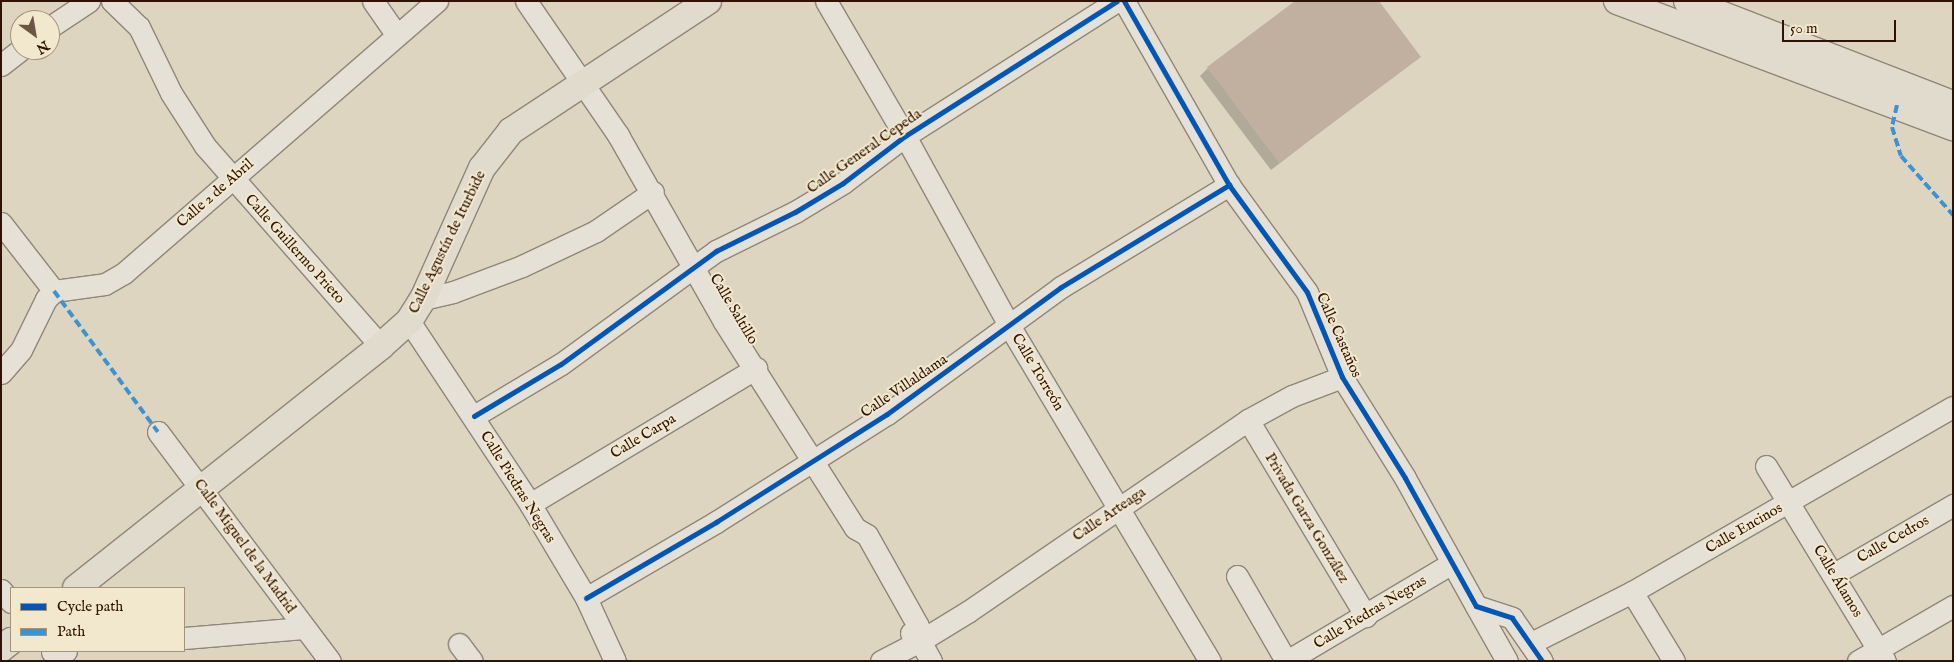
<!DOCTYPE html>
<meta charset="utf-8">
<style>
body{margin:0}
#map{position:relative;width:1954px;height:662px;overflow:hidden;background:#ded5c0;font-family:"IM FELL English",serif}
div>[style]{position:absolute}
.shadow>*{inset:0;background:#0003}
.building>*{inset:0;background:#c1b0a0}
.roads{filter:drop-shadow(1px 0 #8f8678) drop-shadow(-1px 0 #8f8678) drop-shadow(0 1px #8f8678) drop-shadow(0 -1px #8f8678)}
.minor>*{height:21px;margin:-10.5px;padding:0 10.5px;transform-origin:10.5px;border-radius:10.5px;background:#e5e1d6}
.major>*{height:26px;margin:-13px;padding:0 13px;transform-origin:13px;border-radius:13px;background:#e1dbce}
.quiet>*{height:4px;margin-top:-2px;transform-origin:0;background:repeating-linear-gradient(90deg,#3d92d1 0 8px,transparent 0 12px)}
.cycleway>*{height:5px;margin:-2.5px;padding:0 2.5px;transform-origin:2.5px;border-radius:2.5px;background:#0057b8}
span{translate:-50% -50%;white-space:nowrap;text-align:center;line-height:1.15;-webkit-text-stroke:4px #f2e8ce;paint-order:stroke}
.street-label{font-size:15px;color:#2f1203}
.frame{position:absolute;inset:0;border:2px solid #2f1203;pointer-events:none}
.legend{position:absolute;left:10px;top:587px;width:175px;height:65px;box-sizing:border-box;background:#f2e8ce;border:1px solid #a4927d;margin:0;padding:6px 9px;list-style:none;font-size:15px;color:#2f1203}
.legend li{display:flex;align-items:center;gap:10px;height:25px}
.legend b{width:25px;border:1px solid #a4927d}
.north{position:absolute;left:10px;top:10px;width:50px;height:50px;box-sizing:border-box;background:#f2e8ce;border:1px solid #a4927d;border-radius:50%;rotate:148deg;font-size:14px;font-weight:700;line-height:20px;text-align:center;color:#2f1203}
.north::after{content:'';display:block;margin:auto;width:18px;height:22px;background:#6c5645;clip-path:polygon(50% 0,100% 100%,50% 72%,0 100%)}
.scale{position:absolute;left:1782px;top:20px;width:114px;height:22px;box-sizing:border-box;border:2px solid #2f1203;border-top:0;padding-left:6px;font-size:15px;line-height:18px;white-space:nowrap;color:#2f1203;-webkit-text-stroke:4px #f2e8ce;paint-order:stroke}
</style>
<div id="map">
<div class="shadow">
<i style="clip-path:polygon(1419px 56px,1271px 170px,1200px 76px,1208px 68px)"></i>
</div>
<div class="building">
<i style="clip-path:polygon(1295px 1px,1379px 1px,1421px 57px,1279px 163px,1207px 67px)"></i>
</div>
<div class="roads">
<div class="minor">
<i style="left:112px;top:1px;width:37px;rotate:44deg"></i>
<i style="left:139px;top:27px;width:73px;rotate:64.1deg"></i>
<i style="left:171px;top:93px;width:63px;rotate:57.3deg"></i>
<i style="left:205px;top:146px;width:266px;rotate:48.7deg"></i>
<i style="left:373px;top:1px;width:40px;rotate:55.1deg"></i>
<i style="left:526px;top:1px;width:163px;rotate:55.5deg"></i>
<i style="left:618px;top:135px;width:213px;rotate:60.4deg"></i>
<i style="left:723px;top:320px;width:246px;rotate:57.6deg"></i>
<i style="left:855px;top:528px;width:14px;rotate:30deg"></i>
<i style="left:867px;top:535px;width:104px;rotate:60.7deg"></i>
<i style="left:918px;top:626px;width:15px;rotate:82deg"></i>
<i style="left:826px;top:1px;width:156px;rotate:59.7deg"></i>
<i style="left:905px;top:136px;width:218px;rotate:61.2deg"></i>
<i style="left:1010px;top:327px;width:389px;rotate:59.1deg"></i>
<i style="left:1124px;top:1px;width:212px;rotate:60.3deg"></i>
<i style="left:1229px;top:185px;width:132px;rotate:53.9deg"></i>
<i style="left:1307px;top:292px;width:92px;rotate:67.6deg"></i>
<i style="left:1342px;top:377px;width:119px;rotate:58deg"></i>
<i style="left:1405px;top:478px;width:146px;rotate:61deg"></i>
<i style="left:1476px;top:606px;width:38px;rotate:18deg"></i>
<i style="left:1512px;top:618px;width:52px;rotate:55.1deg"></i>
<i style="left:50px;top:27px;width:47px;rotate:-33.7deg"></i>
<i style="left:1px;top:65px;width:24px;rotate:-38deg"></i>
<i style="left:1px;top:223px;width:86px;rotate:52.1deg"></i>
<i style="left:423px;top:299px;width:31px;rotate:-13deg"></i>
<i style="left:453px;top:292px;width:74px;rotate:-20.6deg"></i>
<i style="left:522px;top:266px;width:82px;rotate:-25.3deg"></i>
<i style="left:596px;top:231px;width:69px;rotate:-34.4deg"></i>
<i style="left:409px;top:321px;width:219px;rotate:56.5deg"></i>
<i style="left:530px;top:504px;width:109px;rotate:59.2deg"></i>
<i style="left:586px;top:598px;width:69px;rotate:65.3deg"></i>
<i style="left:1px;top:373px;width:30px;rotate:-49deg"></i>
<i style="left:21px;top:350px;width:57px;rotate:-63.9deg"></i>
<i style="left:46px;top:299px;width:11px;rotate:-45deg"></i>
<i style="left:54px;top:291px;width:51px;rotate:-7.8deg"></i>
<i style="left:105px;top:284px;width:22px;rotate:-30deg"></i>
<i style="left:124px;top:273px;width:415px;rotate:-41deg"></i>
<i style="left:474px;top:416px;width:101px;rotate:-30.9deg"></i>
<i style="left:561px;top:364px;width:192px;rotate:-36.1deg"></i>
<i style="left:716px;top:251px;width:88px;rotate:-26.3deg"></i>
<i style="left:795px;top:212px;width:56px;rotate:-31.1deg"></i>
<i style="left:843px;top:183px;width:78px;rotate:-37.2deg"></i>
<i style="left:905px;top:136px;width:251px;rotate:-32.5deg"></i>
<i style="left:1248px;top:420px;width:229px;rotate:59deg"></i>
<i style="left:158px;top:432px;width:286px;rotate:53.1deg"></i>
<i style="left:1766px;top:466px;width:228px;rotate:58.6deg"></i>
<i style="left:530px;top:504px;width:264px;rotate:-31deg"></i>
<i style="left:1834px;top:574px;width:138px;rotate:-30.1deg"></i>
<i style="left:1237px;top:576px;width:98px;rotate:60deg"></i>
<i style="left:1px;top:590px;width:16px;rotate:50deg"></i>
<i style="left:1632px;top:592px;width:81px;rotate:58.7deg"></i>
<i style="left:586px;top:598px;width:151px;rotate:-30.3deg"></i>
<i style="left:716px;top:522px;width:202px;rotate:-32.3deg"></i>
<i style="left:887px;top:414px;width:215px;rotate:-36.1deg"></i>
<i style="left:1061px;top:287px;width:197px;rotate:-31.3deg"></i>
<i style="left:1476px;top:606px;width:63px;rotate:60.6deg"></i>
<i style="left:911px;top:633px;width:12px;rotate:42deg"></i>
<i style="left:920px;top:641px;width:23px;rotate:61deg"></i>
<i style="left:184px;top:638px;width:120px;rotate:-4.8deg"></i>
<i style="left:1531px;top:643px;width:113px;rotate:-26.8deg"></i>
<i style="left:1632px;top:592px;width:370px;rotate:-30deg"></i>
<i style="left:459px;top:644px;width:21px;rotate:53deg"></i>
<i style="left:52px;top:652px;width:14px;rotate:-4deg"></i>
<i style="left:881px;top:661px;width:44px;rotate:-27.1deg"></i>
<i style="left:920px;top:641px;width:57px;rotate:-31.5deg"></i>
<i style="left:969px;top:611px;width:338px;rotate:-34.4deg"></i>
<i style="left:1248px;top:420px;width:50px;rotate:-28.6deg"></i>
<i style="left:1292px;top:396px;width:53px;rotate:-20.8deg"></i>
<i style="left:1287px;top:661px;width:192px;rotate:-30.7deg"></i>
<i style="left:1858px;top:661px;width:110px;rotate:-30.1deg"></i>
</div>
<div class="major">
<i style="left:1617px;top:1px;width:359px;rotate:20.6deg"></i>
<i style="left:1687px;top:1px;width:285px;rotate:21.2deg"></i>
<i style="left:76px;top:588px;width:389px;rotate:-38.4deg"></i>
<i style="left:381px;top:346px;width:38px;rotate:-42deg"></i>
<i style="left:409px;top:321px;width:26px;rotate:-58deg"></i>
<i style="left:423px;top:299px;width:144px;rotate:-65.8deg"></i>
<i style="left:482px;top:168px;width:47px;rotate:-51.9deg"></i>
<i style="left:511px;top:131px;width:236px;rotate:-33.4deg"></i>
<i style="left:1px;top:649px;width:13px;rotate:-39deg"></i>
</div>
</div>
<div class="quiet">
<i style="left:1897px;top:105px;width:23px;rotate:103deg"></i>
<i style="left:1892px;top:127px;width:30px;rotate:73deg"></i>
<i style="left:1901px;top:156px;width:79px;rotate:48.6deg"></i>
<i style="left:54px;top:291px;width:175px;rotate:53.6deg"></i>
</div>
<div class="cycleway">
<i style="left:1124px;top:1px;width:212px;rotate:60.3deg"></i>
<i style="left:1229px;top:185px;width:132px;rotate:53.9deg"></i>
<i style="left:1307px;top:292px;width:92px;rotate:67.6deg"></i>
<i style="left:1342px;top:377px;width:119px;rotate:58deg"></i>
<i style="left:1405px;top:478px;width:146px;rotate:61deg"></i>
<i style="left:1476px;top:606px;width:38px;rotate:18deg"></i>
<i style="left:1512px;top:618px;width:52px;rotate:55.1deg"></i>
<i style="left:474px;top:416px;width:101px;rotate:-30.9deg"></i>
<i style="left:561px;top:364px;width:192px;rotate:-36.1deg"></i>
<i style="left:716px;top:251px;width:88px;rotate:-26.3deg"></i>
<i style="left:795px;top:212px;width:56px;rotate:-31.1deg"></i>
<i style="left:843px;top:183px;width:78px;rotate:-37.2deg"></i>
<i style="left:905px;top:136px;width:251px;rotate:-32.5deg"></i>
<i style="left:586px;top:598px;width:151px;rotate:-30.3deg"></i>
<i style="left:716px;top:522px;width:202px;rotate:-32.3deg"></i>
<i style="left:887px;top:414px;width:215px;rotate:-36.1deg"></i>
<i style="left:1061px;top:287px;width:197px;rotate:-31.3deg"></i>
</div>
<div class="street-label">
<span style="left:864px;top:151px;rotate:-35deg">Calle General Cepeda</span>
<span style="left:215px;top:193px;rotate:-41deg">Calle 2 de Abril</span>
<span style="left:447px;top:242px;rotate:-64deg">Calle Agustín de Iturbide</span>
<span style="left:295px;top:249px;rotate:48deg">Calle Guillermo Prieto</span>
<span style="left:734px;top:309px;rotate:59deg">Calle Saltillo</span>
<span style="left:1339px;top:335px;rotate:66deg">Calle Castaños</span>
<span style="left:1038px;top:372px;rotate:59deg">Calle Torreón</span>
<span style="left:904px;top:386px;rotate:-34deg">Calle Villaldama</span>
<span style="left:643px;top:436px;rotate:-31deg">Calle Carpa</span>
<span style="left:518px;top:487px;rotate:58deg">Calle Piedras Negras</span>
<span style="left:1109px;top:514px;rotate:-34deg">Calle Arteaga</span>
<span style="left:1307px;top:518px;rotate:59deg">Privada Garza González</span>
<span style="left:1744px;top:528px;rotate:-30deg">Calle Encinos</span>
<span style="left:1893px;top:539px;rotate:-30deg">Calle Cedros</span>
<span style="left:245px;top:546px;rotate:54deg">Calle Miguel de la Madrid</span>
<span style="left:1838px;top:581px;rotate:59deg">Calle Álamos</span>
<span style="left:1370px;top:612px;rotate:-31deg">Calle Piedras Negras</span>
</div>
<div class="frame"></div>
<ul class="legend">
<li><b style="height:6px;background:#0057b8"></b>Cycle path</li>
<li><b style="height:6px;background:#3d92d1"></b>Path</li>
</ul>
<div class="north">N</div>
<div class="scale">50 m</div>
</div>
